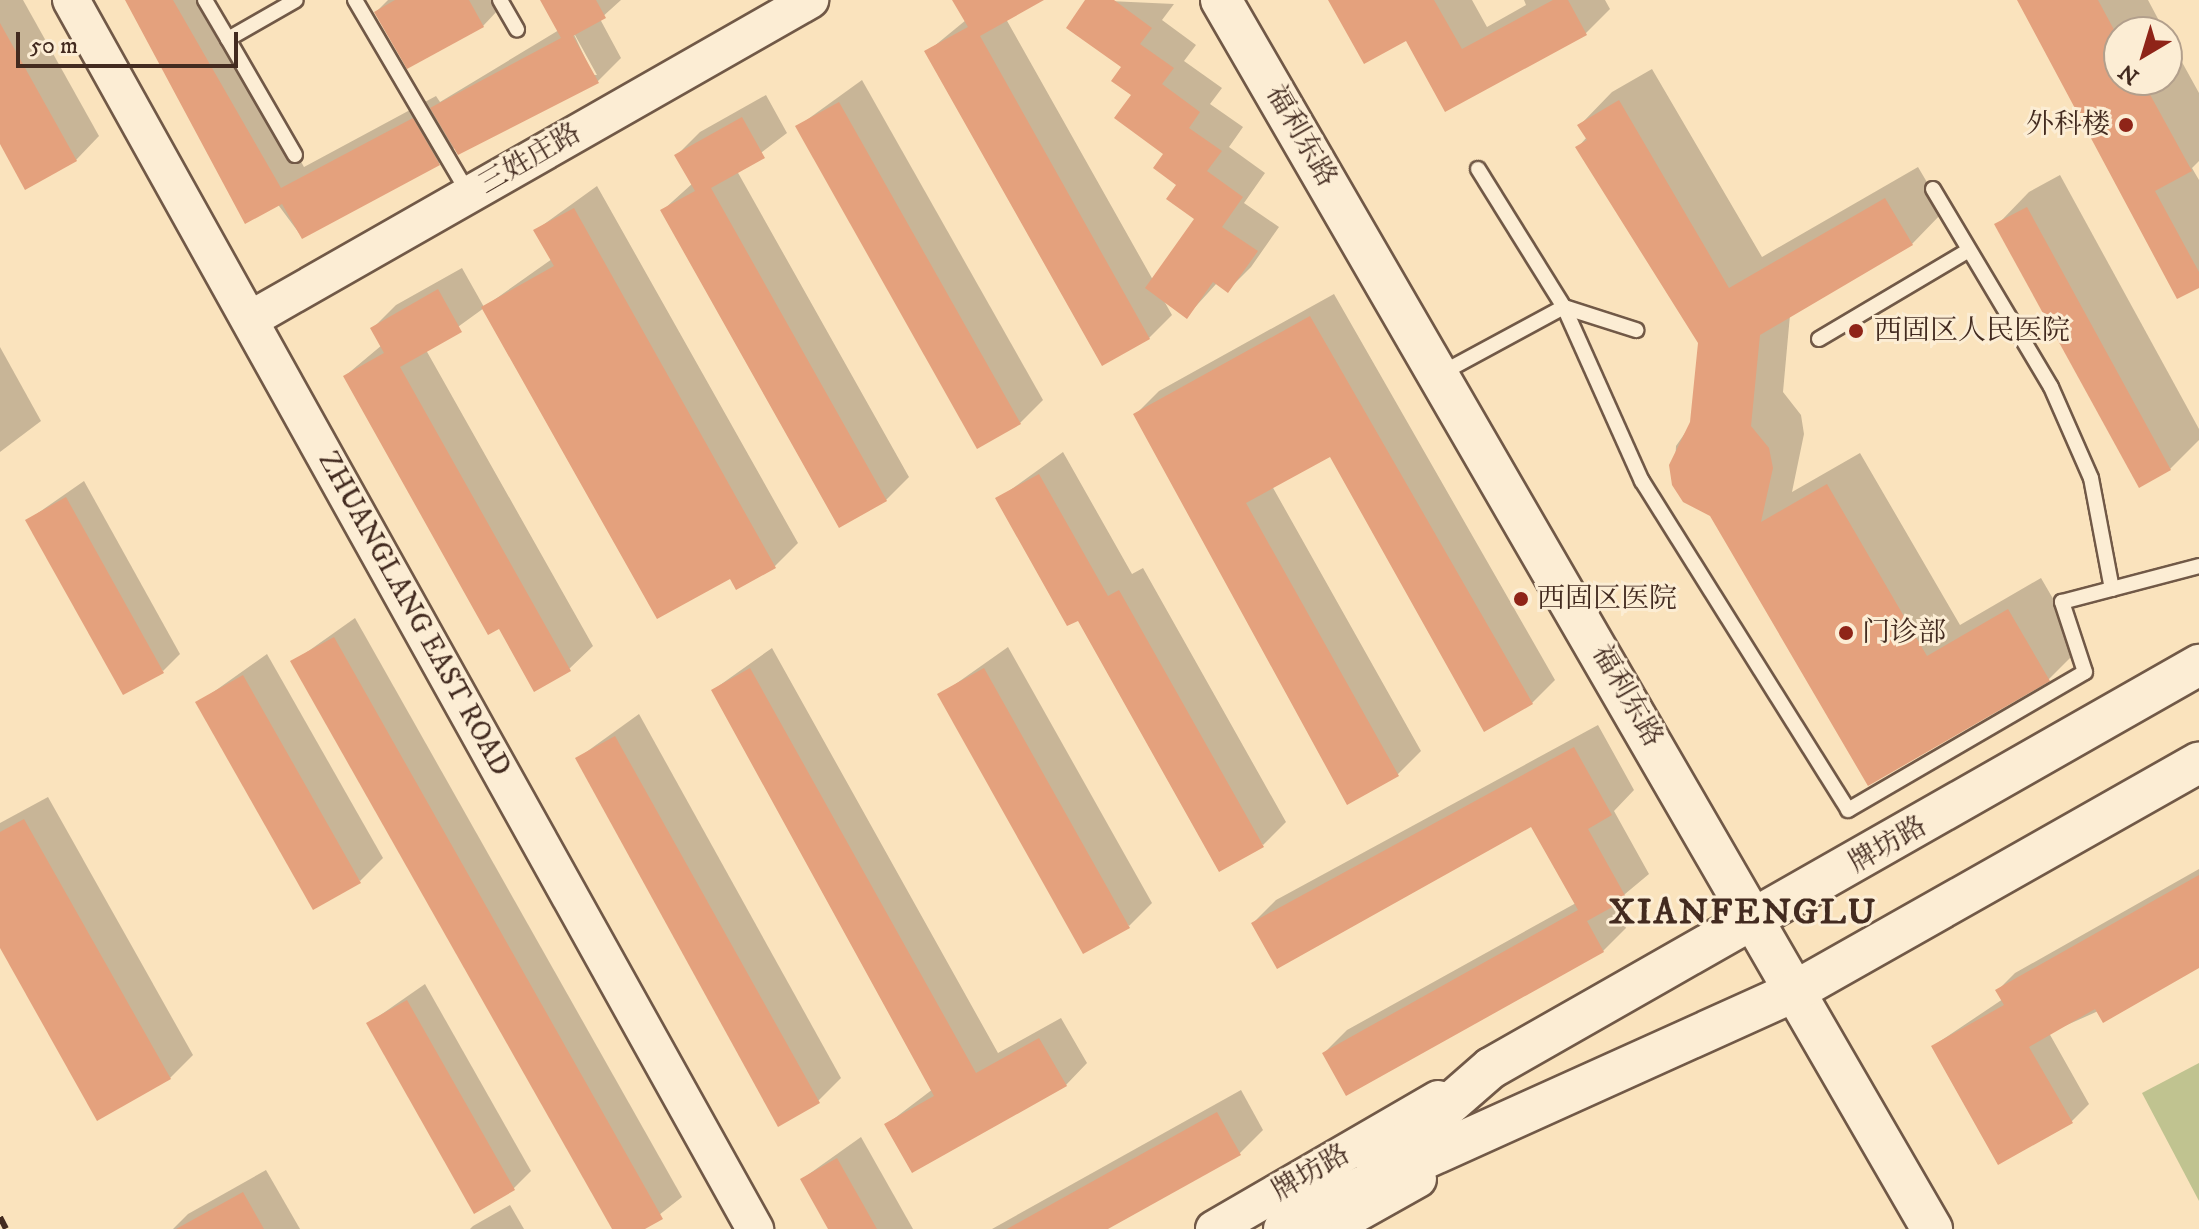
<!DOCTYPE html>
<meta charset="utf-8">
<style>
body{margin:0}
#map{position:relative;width:2199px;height:1229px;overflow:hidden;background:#fae3bd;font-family:"IM FELL DW Pica","Noto Serif SC",serif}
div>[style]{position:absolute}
.green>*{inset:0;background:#c0c390}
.shadow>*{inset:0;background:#0003}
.building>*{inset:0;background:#e4a17d}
.roads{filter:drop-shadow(2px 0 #715947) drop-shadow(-2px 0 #715947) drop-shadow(0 2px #715947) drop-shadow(0 -2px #715947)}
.service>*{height:14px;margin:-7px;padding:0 7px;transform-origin:7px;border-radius:7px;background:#fcedd4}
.tertiary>*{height:36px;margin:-18px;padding:0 18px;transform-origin:18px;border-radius:18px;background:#fcedd4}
.secondary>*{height:40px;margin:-20px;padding:0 20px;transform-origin:20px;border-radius:20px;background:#fcedd4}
.rail>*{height:6px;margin-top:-3px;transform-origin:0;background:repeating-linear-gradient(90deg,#432b20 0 14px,transparent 0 28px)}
.dots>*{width:22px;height:22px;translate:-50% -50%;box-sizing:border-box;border:4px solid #fcedd4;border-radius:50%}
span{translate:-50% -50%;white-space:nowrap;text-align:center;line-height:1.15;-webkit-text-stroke:6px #fcedd4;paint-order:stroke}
.poi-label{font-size:28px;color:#432b20}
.right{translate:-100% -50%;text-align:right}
.left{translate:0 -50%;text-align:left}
.street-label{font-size:28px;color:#432b20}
.district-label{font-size:36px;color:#432b20;font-weight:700;letter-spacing:2px}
.north{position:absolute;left:2103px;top:16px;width:80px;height:80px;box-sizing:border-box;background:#fcedd4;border:2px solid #b29f8c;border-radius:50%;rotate:218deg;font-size:22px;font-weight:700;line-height:32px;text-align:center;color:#432b20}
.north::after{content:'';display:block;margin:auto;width:28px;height:36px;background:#8f2418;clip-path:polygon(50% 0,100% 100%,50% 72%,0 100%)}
.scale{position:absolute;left:16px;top:32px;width:222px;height:36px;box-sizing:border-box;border:4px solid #432b20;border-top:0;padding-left:10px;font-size:24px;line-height:28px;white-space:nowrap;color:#432b20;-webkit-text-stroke:6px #fcedd4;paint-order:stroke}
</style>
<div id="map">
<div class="green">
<i style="clip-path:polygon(2199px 1063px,2199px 1201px,2142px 1093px)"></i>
</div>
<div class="shadow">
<i style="clip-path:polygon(0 0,23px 0,99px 136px,76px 160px,0 140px)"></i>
<i style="clip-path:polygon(evenodd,126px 0,212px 0,304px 167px,436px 96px,440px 102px,559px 30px,542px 0,621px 0,600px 19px,621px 58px,598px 81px,455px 147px,439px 163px,302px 237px,126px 0,570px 26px,597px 75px,593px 75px,570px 26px)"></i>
<i style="clip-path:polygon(388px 0,496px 0,500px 8px,483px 26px,376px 12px)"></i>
<i style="clip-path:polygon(954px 0,1040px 0,1006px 19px,1153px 280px,1197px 219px,1088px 0,1174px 4px,1162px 20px,1196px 45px,1184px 61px,1222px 88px,1210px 104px,1243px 127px,1229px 147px,1265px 173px,1244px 203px,1279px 227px,1251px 267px,1228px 290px,1217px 283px,1187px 316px,1163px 299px,1172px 315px,1149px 338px,927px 52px,966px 20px)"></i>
<i style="clip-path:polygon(1330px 0,1472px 0,1487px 27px,1526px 5px,1524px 0,1605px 0,1610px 9px,1586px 33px,1446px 109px,1407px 38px)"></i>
<i style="clip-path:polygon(2019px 0,2148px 0,2165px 32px,2119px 32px,2119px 80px,2167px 80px,2167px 35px,2199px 93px,2199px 161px,2192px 168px,2199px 180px,2199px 285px)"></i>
<i style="clip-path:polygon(1652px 69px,1762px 257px,1918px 167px,1944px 211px,1912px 244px,1790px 315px,1783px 392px,1801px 415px,1804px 434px,1792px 492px,1860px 453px,1960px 625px,2041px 578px,2081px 647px,2049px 679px,1869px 784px,1712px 515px,1674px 484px,1676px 446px,1692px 423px,1700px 343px,1578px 147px,1587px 137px,1580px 125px,1612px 92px)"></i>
<i style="clip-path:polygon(862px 80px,1043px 400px,1020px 423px,797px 127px)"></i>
<i style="clip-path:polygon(766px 95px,787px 133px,737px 171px,909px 477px,886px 500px,663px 210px,693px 183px,677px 155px,700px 132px)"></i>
<i style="clip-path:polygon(2060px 175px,2199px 429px,2199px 440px,2170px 469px,1997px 225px,2029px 192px)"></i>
<i style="clip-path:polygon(597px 186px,798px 543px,775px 566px,730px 576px,484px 308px,426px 350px,593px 646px,569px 669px,499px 626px,345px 376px,382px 345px,373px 328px,396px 305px,462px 268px,484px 307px,552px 259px,536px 230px)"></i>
<i style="clip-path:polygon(1334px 294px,1555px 680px,1532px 703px,1330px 454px,1272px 486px,1421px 751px,1398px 774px,1348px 802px,1136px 414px,1159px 391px)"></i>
<i style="clip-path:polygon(0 347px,41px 421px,0 452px)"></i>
<i style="clip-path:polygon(1063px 452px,1132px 574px,1143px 568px,1286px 822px,1263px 845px,1078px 618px,998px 499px)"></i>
<i style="clip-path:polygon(84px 481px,180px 654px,163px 671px,28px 520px)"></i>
<i style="clip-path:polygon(355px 618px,682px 1197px,641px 1229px,614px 1229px,293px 662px)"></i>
<i style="clip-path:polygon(1008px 647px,1152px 903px,1129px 926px,940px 695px)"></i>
<i style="clip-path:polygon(772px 648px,998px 1053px,1061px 1018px,1087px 1063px,1066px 1085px,887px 1124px,933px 1089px,713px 690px)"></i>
<i style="clip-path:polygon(267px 654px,383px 858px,360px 881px,198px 703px)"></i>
<i style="clip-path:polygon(639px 714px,841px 1078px,818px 1101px,578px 758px)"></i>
<i style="clip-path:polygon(1598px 725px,1634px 790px,1614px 811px,1649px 874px,1613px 904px,1626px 928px,1603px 951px,1324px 1053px,1347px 1030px,1576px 903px,1531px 824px,1253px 923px,1276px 900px)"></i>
<i style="clip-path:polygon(48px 797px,193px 1055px,170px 1078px,0 944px,0 823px)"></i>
<i style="clip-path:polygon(2199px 869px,2199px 966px,2049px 1033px,2089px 1104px,2071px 1122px,1933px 1046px,2003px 999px,1998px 990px,2015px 973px)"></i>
<i style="clip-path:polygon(425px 984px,531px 1171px,513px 1189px,369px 1023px)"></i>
<i style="clip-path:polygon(1241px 1090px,1263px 1130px,1240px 1153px,1104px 1229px,992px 1229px)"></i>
<i style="clip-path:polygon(861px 1137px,913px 1229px,830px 1229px,802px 1179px)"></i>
<i style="clip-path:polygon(266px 1170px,300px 1229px,173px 1229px,188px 1214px)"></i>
<i style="clip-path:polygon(510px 1205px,524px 1229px,470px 1229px,473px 1226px)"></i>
</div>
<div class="building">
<i style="clip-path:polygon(125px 0,173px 0,281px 188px,413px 118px,440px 165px,302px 239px,282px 204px,245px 224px)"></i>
<i style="clip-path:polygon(395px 0,469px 0,484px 27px,407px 69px,374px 12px)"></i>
<i style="clip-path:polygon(540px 0,596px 0,606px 18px,573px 36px,599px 83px,458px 155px,430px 108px,561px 38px)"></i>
<i style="clip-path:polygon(952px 0,1044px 0,980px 36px,1150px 339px,1102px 366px,924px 51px,968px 27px)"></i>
<i style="clip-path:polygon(1085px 0,1114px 0,1152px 28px,1140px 44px,1174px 68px,1162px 84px,1200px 112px,1189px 128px,1222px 151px,1207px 171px,1243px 197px,1222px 227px,1258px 251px,1228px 293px,1213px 282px,1187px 319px,1145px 288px,1194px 219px,1166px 199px,1176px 185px,1153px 168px,1163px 154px,1114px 118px,1131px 95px,1111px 81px,1121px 67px,1066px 28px)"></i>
<i style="clip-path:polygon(1328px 0,1434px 0,1462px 49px,1553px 0,1568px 0,1587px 35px,1445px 112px,1406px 41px,1364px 64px)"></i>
<i style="clip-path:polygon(2017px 0,2098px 0,2119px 39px,2119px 80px,2142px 80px,2192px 171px,2155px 191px,2199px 272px,2199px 288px,2177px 299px)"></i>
<i style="clip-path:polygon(0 23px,77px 161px,25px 190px,0 144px)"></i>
<i style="clip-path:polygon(1619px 100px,1729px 288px,1885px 198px,1913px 245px,1760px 335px,1751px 426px,1769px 448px,1773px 468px,1761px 522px,1827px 484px,1927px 656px,2008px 609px,2050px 681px,1868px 786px,1710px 516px,1683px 502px,1672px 485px,1669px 465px,1690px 422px,1698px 343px,1575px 147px,1587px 140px,1577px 125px)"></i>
<i style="clip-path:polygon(839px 102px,1021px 424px,977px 449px,795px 126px)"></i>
<i style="clip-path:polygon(742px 117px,765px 158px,711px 188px,887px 501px,839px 528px,660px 210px,695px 191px,674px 155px)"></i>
<i style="clip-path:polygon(2027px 207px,2171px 470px,2139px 488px,1994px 224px)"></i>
<i style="clip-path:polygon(574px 208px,776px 568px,736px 590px,730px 579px,657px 619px,481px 307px,554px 266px,533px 230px)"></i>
<i style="clip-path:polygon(438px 289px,462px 332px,400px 367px,571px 671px,534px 692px,499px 629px,488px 635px,343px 376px,384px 353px,370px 328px)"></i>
<i style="clip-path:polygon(1310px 316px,1533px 704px,1484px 732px,1330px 457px,1246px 503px,1399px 776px,1347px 805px,1133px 414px)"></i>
<i style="clip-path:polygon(1039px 474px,1108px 596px,1119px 590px,1264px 847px,1219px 872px,1078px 621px,1067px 626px,995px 498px)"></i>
<i style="clip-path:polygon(66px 497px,164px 673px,123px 695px,25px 520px)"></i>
<i style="clip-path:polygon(334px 637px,663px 1219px,645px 1229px,612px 1229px,290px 661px)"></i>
<i style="clip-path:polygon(750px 668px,976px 1073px,1039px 1038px,1067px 1086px,912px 1173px,884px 1124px,934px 1096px,711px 690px)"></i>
<i style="clip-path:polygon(984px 668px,1130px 928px,1083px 954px,937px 694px)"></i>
<i style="clip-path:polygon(243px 675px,361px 883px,313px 910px,195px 702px)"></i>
<i style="clip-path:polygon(615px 736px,820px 1103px,778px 1127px,575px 758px)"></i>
<i style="clip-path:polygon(1574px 747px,1612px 815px,1588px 829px,1627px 899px,1587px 921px,1604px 952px,1346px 1096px,1322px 1053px,1578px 910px,1531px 827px,1277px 969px,1251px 923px)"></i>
<i style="clip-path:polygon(24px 819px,171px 1079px,97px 1121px,0 948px,0 832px)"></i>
<i style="clip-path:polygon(2199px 875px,2199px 968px,2103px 1023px,2095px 1009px,2029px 1047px,2073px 1123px,1998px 1165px,1931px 1046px,2004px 1005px,1995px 990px)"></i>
<i style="clip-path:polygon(407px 1000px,515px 1190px,474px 1214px,366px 1023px)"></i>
<i style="clip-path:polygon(1217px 1112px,1241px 1155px,1108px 1229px,1007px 1229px)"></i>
<i style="clip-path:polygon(837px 1158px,877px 1229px,828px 1229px,800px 1179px)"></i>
<i style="clip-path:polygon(243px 1192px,264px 1229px,176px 1229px)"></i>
</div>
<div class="roads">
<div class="service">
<i style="left:205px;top:0;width:45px;rotate:59.5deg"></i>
<i style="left:355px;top:0;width:225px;rotate:59.6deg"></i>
<i style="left:500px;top:0;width:34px;rotate:60deg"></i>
<i style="left:295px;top:155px;width:134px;rotate:-120deg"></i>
<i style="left:228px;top:39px;width:78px;rotate:-29.8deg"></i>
<i style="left:1478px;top:169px;width:163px;rotate:58.1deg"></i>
<i style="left:1564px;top:307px;width:191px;rotate:65.9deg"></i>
<i style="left:1642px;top:481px;width:388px;rotate:57.9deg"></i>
<i style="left:1848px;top:810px;width:274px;rotate:-30.2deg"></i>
<i style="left:2085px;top:672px;width:74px;rotate:-108.2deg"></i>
<i style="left:2062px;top:602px;width:142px;rotate:-14.7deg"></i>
<i style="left:1933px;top:189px;width:230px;rotate:59.2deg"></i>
<i style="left:2051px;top:387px;width:99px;rotate:66.3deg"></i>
<i style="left:2091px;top:478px;width:113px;rotate:79.3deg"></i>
<i style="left:1819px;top:339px;width:174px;rotate:-30.7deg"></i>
<i style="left:1440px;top:374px;width:141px;rotate:-28.4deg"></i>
<i style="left:1564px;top:307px;width:76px;rotate:17.7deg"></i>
</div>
<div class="tertiary">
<i style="left:71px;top:0;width:1407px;rotate:60.9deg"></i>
<i style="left:251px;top:319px;width:644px;rotate:-29.71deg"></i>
<i style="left:1214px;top:1229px;width:259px;rotate:-30.1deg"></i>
<i style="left:1329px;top:1229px;width:102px;rotate:-29.3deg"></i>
</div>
<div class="secondary">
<i style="left:1221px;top:0;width:1420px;rotate:59.95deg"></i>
<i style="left:1377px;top:1167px;width:151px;rotate:-41deg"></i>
<i style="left:1491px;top:1068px;width:815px;rotate:-29.65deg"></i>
<i style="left:1284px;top:1229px;width:71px;rotate:-29.4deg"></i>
<i style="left:1346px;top:1194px;width:495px;rotate:-24.3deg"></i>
<i style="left:1797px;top:990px;width:462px;rotate:-29.5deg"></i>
</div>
</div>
<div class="rail">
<i style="left:0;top:1217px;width:13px;rotate:63deg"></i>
</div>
<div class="dots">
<i style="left:2126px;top:125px;background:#8f2418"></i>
<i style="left:1856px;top:331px;background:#8f2418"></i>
<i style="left:1521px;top:599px;background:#8f2418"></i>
<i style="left:1846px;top:633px;background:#8f2418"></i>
</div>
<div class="poi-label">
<span class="right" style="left:2110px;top:125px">外科楼</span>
<span class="left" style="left:1874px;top:331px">西固区人民医院</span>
<span class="left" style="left:1537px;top:599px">西固区医院</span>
<span class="left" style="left:1862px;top:633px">门诊部</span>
</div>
<div class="street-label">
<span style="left:1301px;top:136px;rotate:60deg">福利东路</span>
<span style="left:530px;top:159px;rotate:-30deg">三姓庄路</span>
<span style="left:414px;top:614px;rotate:61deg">ZHUANGLANG EAST ROAD</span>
<span style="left:1627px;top:696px;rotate:60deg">福利东路</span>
<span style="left:1888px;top:845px;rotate:-30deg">牌坊路</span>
<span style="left:1311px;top:1173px;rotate:-30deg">牌坊路</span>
</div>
<div class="district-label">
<span style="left:1743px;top:913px">XIANFENGLU</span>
</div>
<div class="north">N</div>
<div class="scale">50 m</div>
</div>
